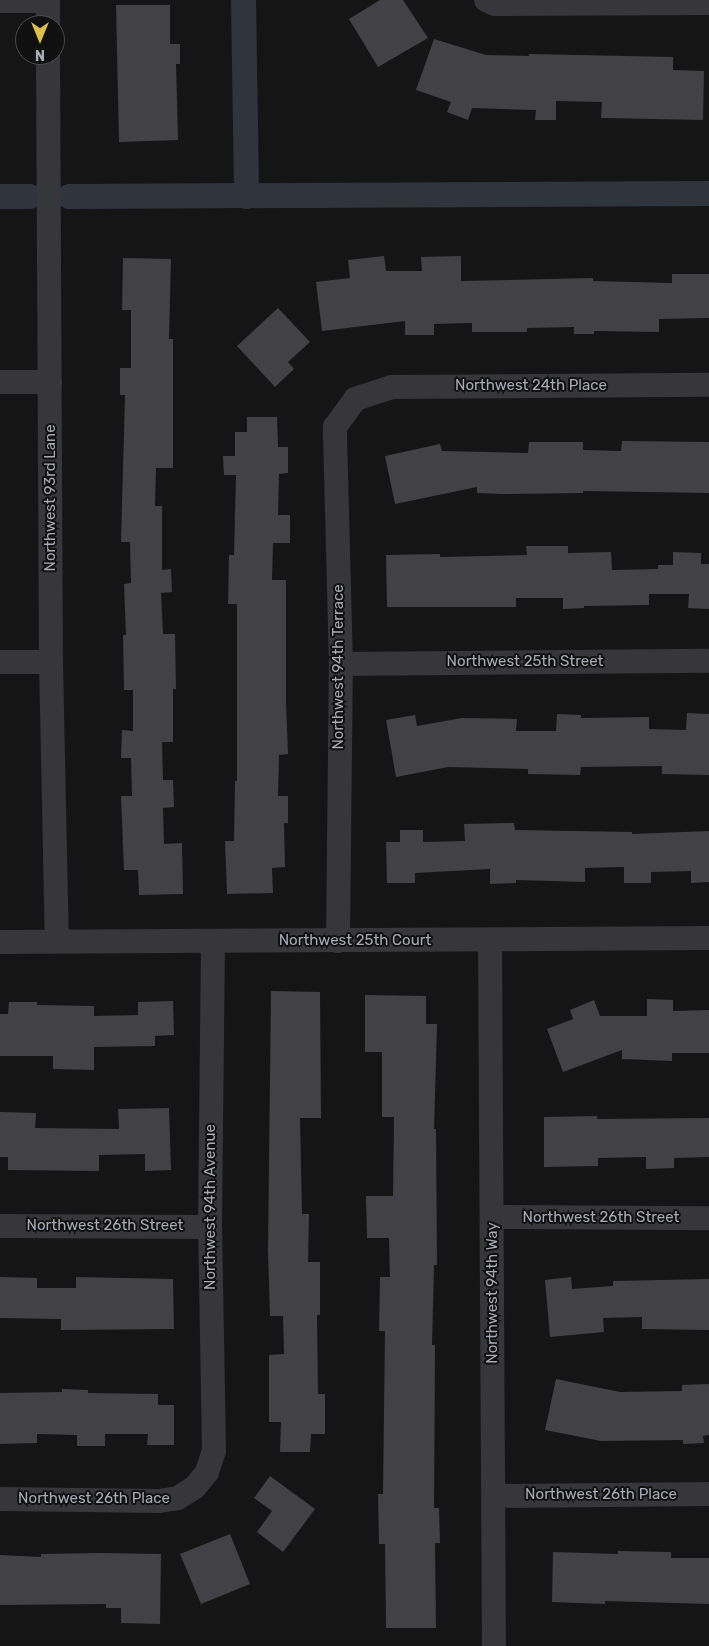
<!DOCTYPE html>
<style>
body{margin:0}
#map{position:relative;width:709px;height:1646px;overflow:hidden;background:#151516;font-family:Rubik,sans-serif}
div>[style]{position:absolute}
.canal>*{height:25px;margin:-12.5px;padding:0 12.5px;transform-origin:12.5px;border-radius:12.5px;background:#30353d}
.building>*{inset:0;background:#424246}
.street>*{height:24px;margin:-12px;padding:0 12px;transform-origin:12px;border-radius:12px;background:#36363b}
span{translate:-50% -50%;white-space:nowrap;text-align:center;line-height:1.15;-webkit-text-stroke:4px #101011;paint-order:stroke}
.street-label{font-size:15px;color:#a8aab5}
.north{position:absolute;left:15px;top:15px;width:50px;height:50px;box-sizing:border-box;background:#101011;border:1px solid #4d4e53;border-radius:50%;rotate:180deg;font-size:14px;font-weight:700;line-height:20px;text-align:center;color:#a8aab5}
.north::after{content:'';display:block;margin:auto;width:18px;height:22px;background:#dbbf48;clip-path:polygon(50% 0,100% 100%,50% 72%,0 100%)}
</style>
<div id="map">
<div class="canal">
<i style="left:243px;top:0;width:196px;rotate:89.1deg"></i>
<i style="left:0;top:196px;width:29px"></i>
<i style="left:69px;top:196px;width:640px;rotate:-0.27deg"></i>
</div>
<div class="building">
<i style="clip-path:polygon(380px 0,403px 0,428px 38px,378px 67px,349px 19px)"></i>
<i style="clip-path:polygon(116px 5px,170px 5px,170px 44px,180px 44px,180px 64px,176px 64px,178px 140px,119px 142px)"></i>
<i style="clip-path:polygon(434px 39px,486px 55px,529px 56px,529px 54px,673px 57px,673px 70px,704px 71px,703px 120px,601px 118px,602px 102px,556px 101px,556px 120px,535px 120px,536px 110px,472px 108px,468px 120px,447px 112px,451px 102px,416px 90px)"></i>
<i style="clip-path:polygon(384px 256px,386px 271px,422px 271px,421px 257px,461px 256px,461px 281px,593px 278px,593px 281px,672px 283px,672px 274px,709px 274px,709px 318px,659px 319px,659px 332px,594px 331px,594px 334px,574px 334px,574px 327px,527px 328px,527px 332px,472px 332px,472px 323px,434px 324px,434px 335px,405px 335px,405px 321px,322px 331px,316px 282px,350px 278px,348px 260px)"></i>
<i style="clip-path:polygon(123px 258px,171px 259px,169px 339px,173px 339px,173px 468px,156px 468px,155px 506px,162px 506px,162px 570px,171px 569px,172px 592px,161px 593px,163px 634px,175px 634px,176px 689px,173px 689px,173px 742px,162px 742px,163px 780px,173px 780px,174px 807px,163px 808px,164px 844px,182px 843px,183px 894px,139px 895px,138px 870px,124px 870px,121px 796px,132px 796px,131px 758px,121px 758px,122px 730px,133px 731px,133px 690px,124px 690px,123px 635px,126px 635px,124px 584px,131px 583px,130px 542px,121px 542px,125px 395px,120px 395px,120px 368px,131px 368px,131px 310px,122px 310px)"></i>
<i style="clip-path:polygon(278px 308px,310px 342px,288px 362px,294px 369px,275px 387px,237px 346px)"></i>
<i style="clip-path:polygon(247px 417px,277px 417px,278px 447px,288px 447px,288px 473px,279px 474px,278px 515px,290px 515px,290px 543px,273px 543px,272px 580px,286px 580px,286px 701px,288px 754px,279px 755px,278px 796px,288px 796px,288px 823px,284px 823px,285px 867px,272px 868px,273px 893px,227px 894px,225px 841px,234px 841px,235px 781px,237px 781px,237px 604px,228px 604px,229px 555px,234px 555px,236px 475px,224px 475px,223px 456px,235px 456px,235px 432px,247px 432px)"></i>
<i style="clip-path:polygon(622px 441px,709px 442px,709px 493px,583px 491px,583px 493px,503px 494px,477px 493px,477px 487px,395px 504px,385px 456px,440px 444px,442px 451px,528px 453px,529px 442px,583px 442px,583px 450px,621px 451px)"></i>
<i style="clip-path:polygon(526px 546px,568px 546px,568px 553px,611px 552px,612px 570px,658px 569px,658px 565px,673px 565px,673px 552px,701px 553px,701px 564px,709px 564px,709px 609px,688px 608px,689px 594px,649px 594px,649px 605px,584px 606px,584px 608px,563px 609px,563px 598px,516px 598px,516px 607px,387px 607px,386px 555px,440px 554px,440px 557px,527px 555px)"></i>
<i style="clip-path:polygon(687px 713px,709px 714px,709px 775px,662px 774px,662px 766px,581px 767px,580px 775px,528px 774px,528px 769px,448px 767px,396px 777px,386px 720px,415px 715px,417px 726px,462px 718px,517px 719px,516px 731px,556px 731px,557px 714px,581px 715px,581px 718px,649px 717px,649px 729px,686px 730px)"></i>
<i style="clip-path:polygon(514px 823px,515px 830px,632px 832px,632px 834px,709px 831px,709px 882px,691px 883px,691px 871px,651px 872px,651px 883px,624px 883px,624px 867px,585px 868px,585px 882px,516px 880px,516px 883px,490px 884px,490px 869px,415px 873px,415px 883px,387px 883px,386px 842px,400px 842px,400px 830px,423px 830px,423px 842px,465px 841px,464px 824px)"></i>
<i style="clip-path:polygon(271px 991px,320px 992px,321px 1118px,300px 1118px,302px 1214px,309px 1214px,308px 1262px,320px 1262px,320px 1315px,317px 1315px,318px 1394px,325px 1394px,325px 1434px,311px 1434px,310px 1452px,280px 1452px,281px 1422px,269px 1422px,269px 1355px,284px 1354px,283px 1316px,270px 1316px,268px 1251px)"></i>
<i style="clip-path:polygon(365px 995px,426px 996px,426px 1024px,437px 1024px,434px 1129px,436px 1129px,437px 1265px,434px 1265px,432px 1345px,435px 1345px,434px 1508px,439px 1508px,440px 1543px,435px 1543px,436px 1628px,386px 1628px,385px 1544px,379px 1544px,378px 1494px,383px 1494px,385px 1331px,379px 1331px,380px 1277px,390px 1277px,389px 1238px,367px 1238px,366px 1196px,393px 1196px,394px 1117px,382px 1117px,382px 1052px,365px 1052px)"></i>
<i style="clip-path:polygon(647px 999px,673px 1000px,673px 1011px,709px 1010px,709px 1053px,672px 1053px,672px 1061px,622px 1059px,622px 1050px,563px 1072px,547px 1029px,573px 1019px,570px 1010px,594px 1000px,600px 1016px,647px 1016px)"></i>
<i style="clip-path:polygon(173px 1001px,174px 1035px,155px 1036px,155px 1046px,94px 1047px,94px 1070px,53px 1069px,53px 1056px,0 1056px,0 1014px,8px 1014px,9px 1002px,37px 1002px,37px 1005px,94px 1006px,94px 1016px,138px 1015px,138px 1002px)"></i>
<i style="clip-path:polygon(169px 1108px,171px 1170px,145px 1171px,145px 1154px,99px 1155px,99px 1171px,8px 1170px,8px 1157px,0 1157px,0 1112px,36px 1113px,35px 1128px,119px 1129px,118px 1109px)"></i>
<i style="clip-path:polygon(597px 1116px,597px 1119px,709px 1118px,709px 1157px,674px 1158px,674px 1168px,646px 1169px,646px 1157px,598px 1158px,598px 1166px,544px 1167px,544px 1117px)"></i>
<i style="clip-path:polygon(0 1277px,37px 1278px,37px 1288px,76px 1288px,76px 1277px,173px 1279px,174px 1329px,61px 1330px,61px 1319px,0 1318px)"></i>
<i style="clip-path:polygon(571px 1277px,572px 1289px,613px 1286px,613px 1281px,709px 1279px,709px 1330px,642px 1329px,642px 1317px,603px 1318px,604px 1332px,550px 1337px,545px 1280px)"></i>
<i style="clip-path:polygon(556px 1379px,620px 1392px,682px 1391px,682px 1385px,709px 1384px,709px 1435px,703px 1436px,704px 1443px,683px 1444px,683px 1440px,601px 1441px,545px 1430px)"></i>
<i style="clip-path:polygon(62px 1389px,88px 1390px,88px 1393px,158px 1394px,158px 1405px,174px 1405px,174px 1445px,147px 1445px,148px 1434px,105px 1434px,105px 1446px,77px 1446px,77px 1435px,37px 1434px,37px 1443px,0 1444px,0 1393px,62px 1392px)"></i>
<i style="clip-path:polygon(270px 1476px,315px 1509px,283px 1552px,257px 1532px,272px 1511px,254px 1498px)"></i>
<i style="clip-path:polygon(230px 1534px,250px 1584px,201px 1604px,180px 1554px)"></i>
<i style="clip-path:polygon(618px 1551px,671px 1552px,671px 1558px,709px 1558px,709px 1604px,605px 1601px,605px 1604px,552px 1602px,553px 1552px,618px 1554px)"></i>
<i style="clip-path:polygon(101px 1553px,161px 1554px,160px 1624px,121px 1623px,121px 1608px,106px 1608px,106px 1604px,0 1605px,0 1555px,41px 1557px,41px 1554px)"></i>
</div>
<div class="street">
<i style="left:48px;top:0;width:25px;rotate:90deg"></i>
<i style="left:486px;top:0;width:10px;rotate:24deg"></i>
<i style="left:495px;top:4px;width:214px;rotate:-0.3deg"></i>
<i style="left:0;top:1px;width:48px"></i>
<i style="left:48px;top:55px;width:607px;rotate:89.72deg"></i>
<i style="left:51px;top:662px;width:279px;rotate:88.8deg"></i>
<i style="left:0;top:382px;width:50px"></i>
<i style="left:0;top:662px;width:51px"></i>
<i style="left:341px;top:664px;width:368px;rotate:-0.5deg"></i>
<i style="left:490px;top:940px;width:706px;rotate:89.68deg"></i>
<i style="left:338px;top:941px;width:277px;rotate:-89.4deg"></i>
<i style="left:341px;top:664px;width:237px;rotate:-91.5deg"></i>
<i style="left:335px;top:427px;width:34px;rotate:-54deg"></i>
<i style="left:355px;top:399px;width:38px;rotate:-18deg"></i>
<i style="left:391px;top:387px;width:318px;rotate:-0.4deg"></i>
<i style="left:0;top:942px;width:709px;rotate:-0.32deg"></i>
<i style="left:492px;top:1217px;width:217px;rotate:0.3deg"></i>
<i style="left:0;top:1226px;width:210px;rotate:0.3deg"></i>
<i style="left:494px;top:1496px;width:215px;rotate:-0.5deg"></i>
<i style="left:0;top:1499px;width:159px;rotate:0.7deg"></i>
<i style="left:159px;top:1501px;width:19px;rotate:-9deg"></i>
<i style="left:178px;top:1498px;width:20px;rotate:-33deg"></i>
<i style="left:195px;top:1487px;width:19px;rotate:-51deg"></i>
<i style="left:207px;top:1472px;width:22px;rotate:-72deg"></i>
<i style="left:214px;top:1451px;width:224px;rotate:-91deg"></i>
<i style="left:210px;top:1227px;width:286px;rotate:-89.4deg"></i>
</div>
<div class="street-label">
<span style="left:531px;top:386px">Northwest 24th Place</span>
<span style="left:51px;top:498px;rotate:-90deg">Northwest 93rd Lane</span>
<span style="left:525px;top:662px">Northwest 25th Street</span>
<span style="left:339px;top:667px;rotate:-90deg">Northwest 94th Terrace</span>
<span style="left:355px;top:941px">Northwest 25th Court</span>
<span style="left:211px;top:1207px;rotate:-90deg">Northwest 94th Avenue</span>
<span style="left:601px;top:1218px">Northwest 26th Street</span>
<span style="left:105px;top:1226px">Northwest 26th Street</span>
<span style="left:493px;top:1293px;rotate:-90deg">Northwest 94th Way</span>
<span style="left:601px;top:1495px">Northwest 26th Place</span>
<span style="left:94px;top:1499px">Northwest 26th Place</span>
</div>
<div class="north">N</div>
</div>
